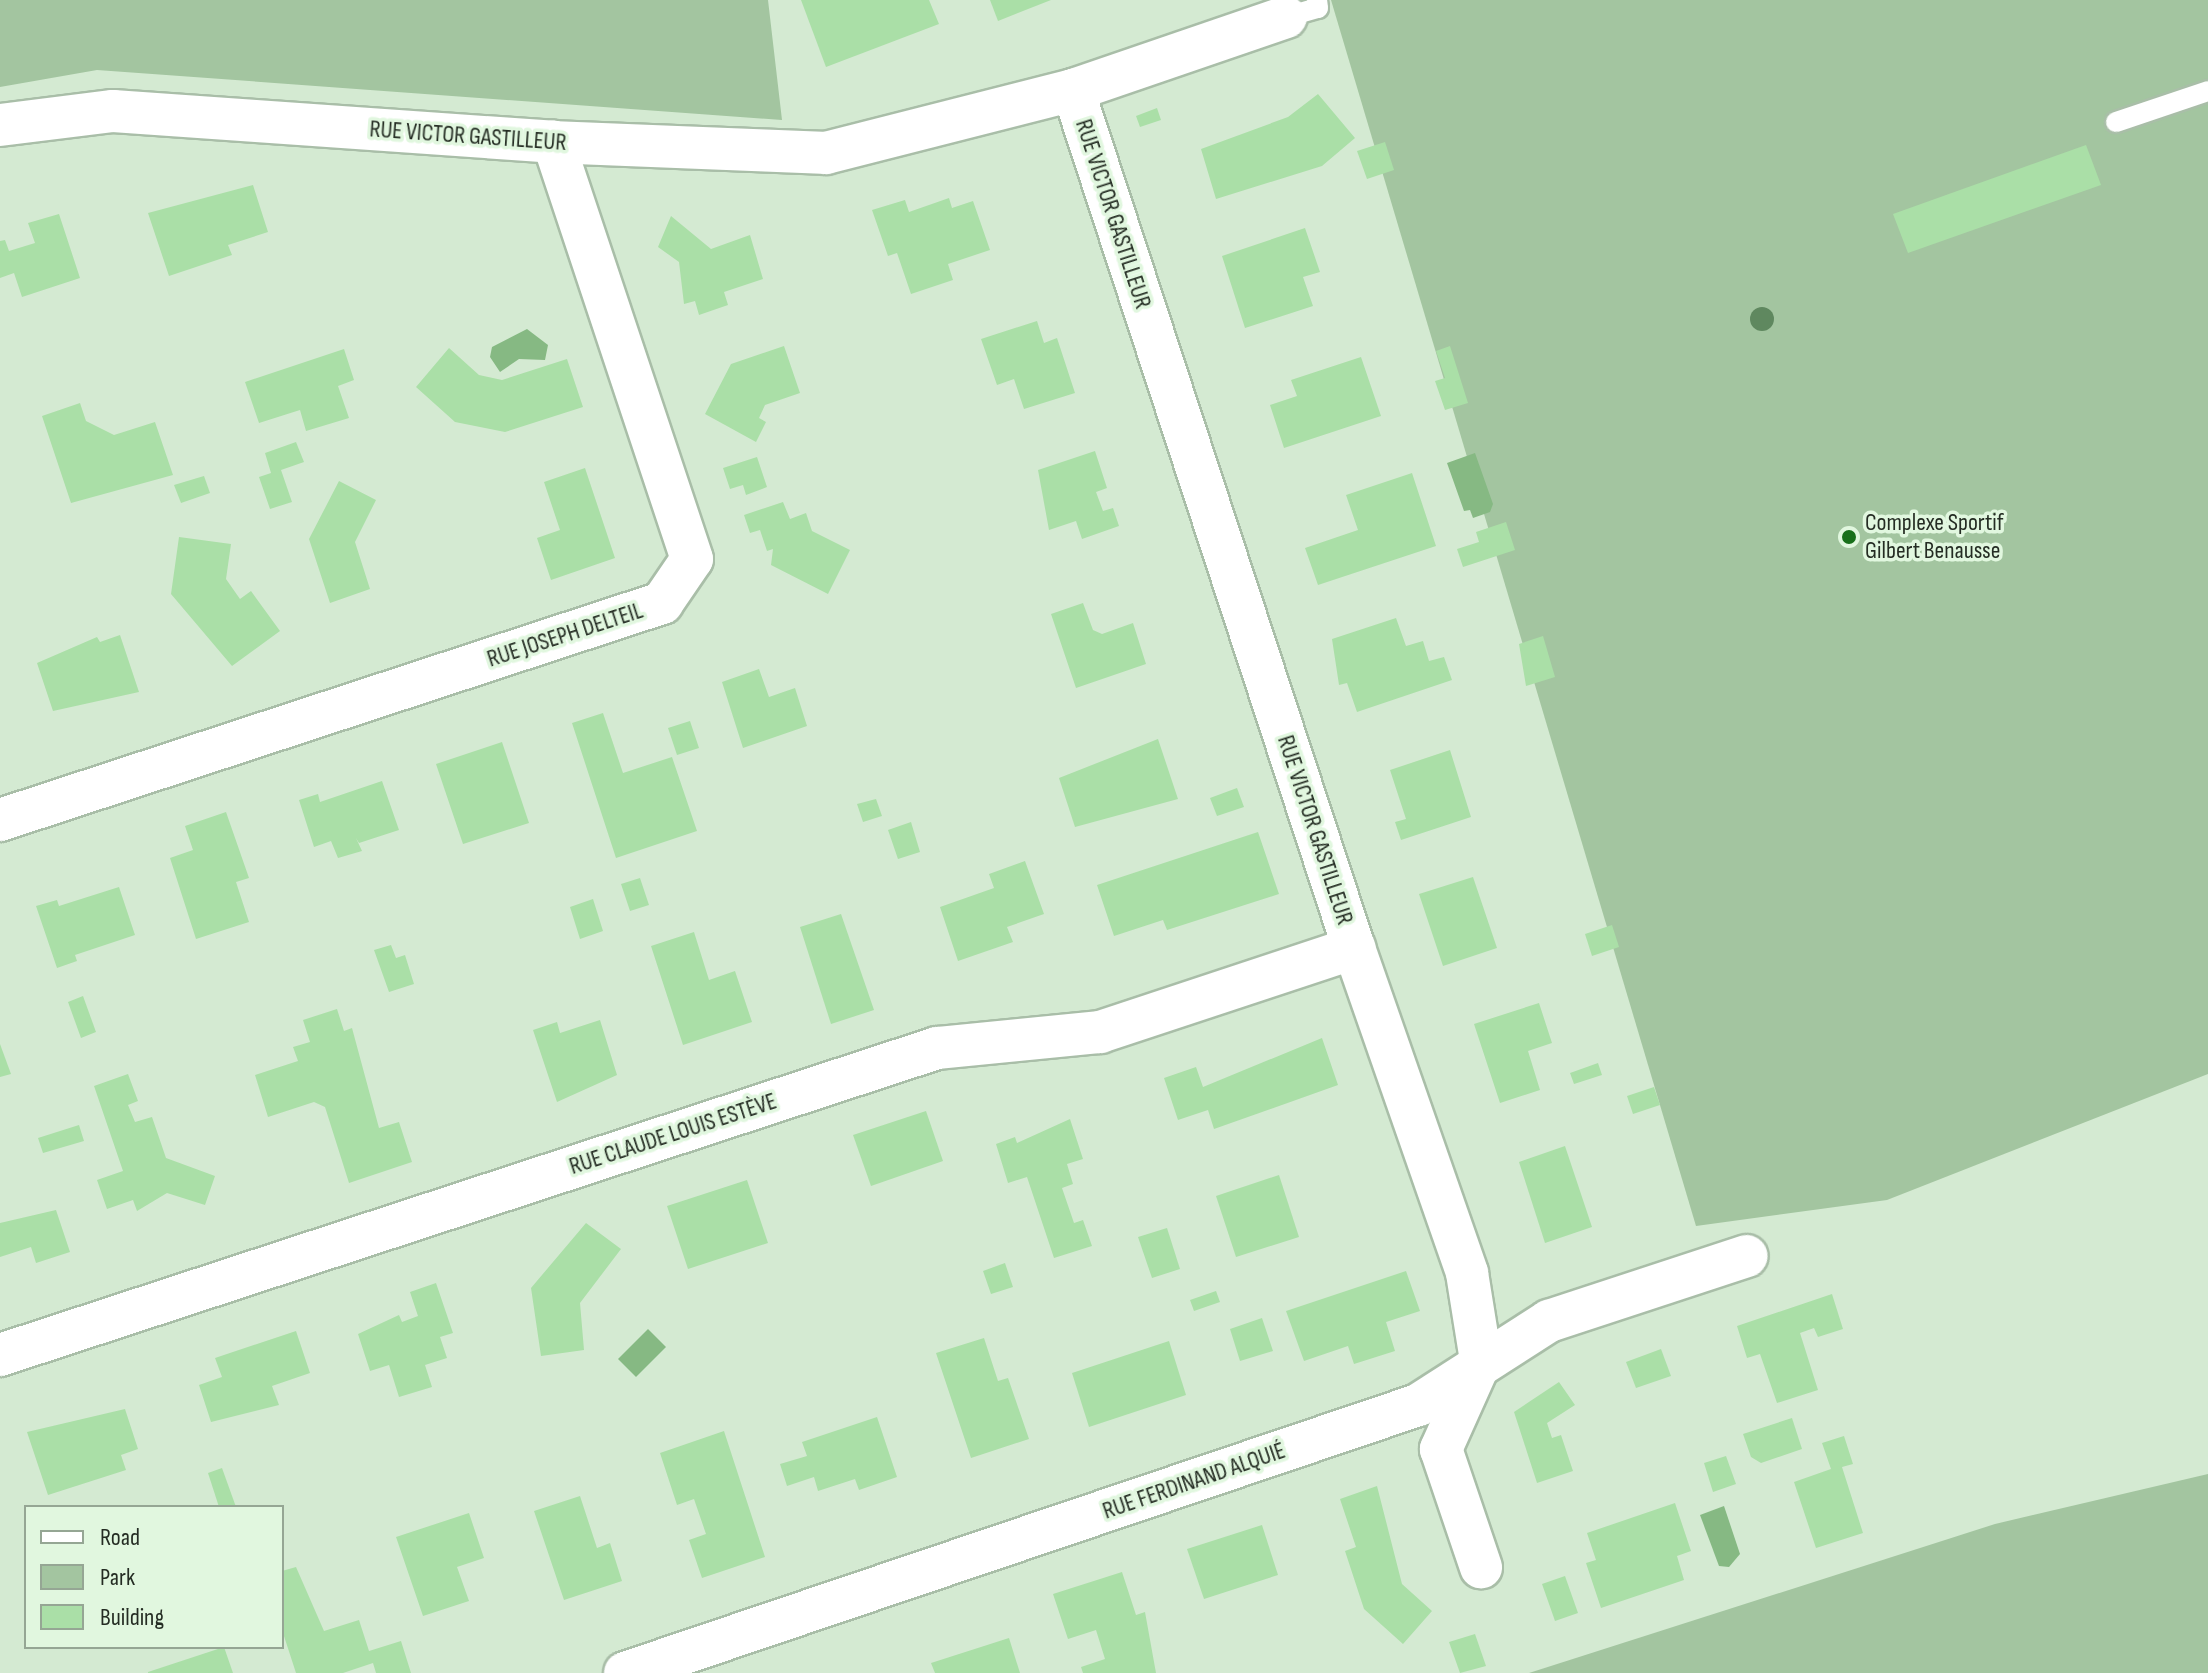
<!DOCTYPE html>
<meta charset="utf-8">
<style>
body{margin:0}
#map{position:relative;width:2208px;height:1673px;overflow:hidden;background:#d4ead2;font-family:"Sofia Sans Condensed",sans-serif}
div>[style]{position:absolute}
.green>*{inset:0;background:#a3c5a0}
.water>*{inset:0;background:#86b983}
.building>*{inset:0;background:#aadfa7}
.roads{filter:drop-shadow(2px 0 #a9bea8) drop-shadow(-2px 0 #a9bea8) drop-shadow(0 2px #a9bea8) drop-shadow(0 -2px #a9bea8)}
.lane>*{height:20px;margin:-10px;padding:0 10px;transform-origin:10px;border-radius:10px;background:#fff}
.street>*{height:42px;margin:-21px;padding:0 21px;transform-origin:21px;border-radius:21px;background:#fff}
.trees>*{width:24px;height:24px;margin:-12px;border-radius:50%;background:#5f885f}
.dots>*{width:22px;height:22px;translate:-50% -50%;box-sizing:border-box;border:4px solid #e1f7df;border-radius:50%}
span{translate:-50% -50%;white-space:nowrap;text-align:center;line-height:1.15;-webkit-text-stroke:7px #e1f7df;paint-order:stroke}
.street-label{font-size:24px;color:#242c23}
.poi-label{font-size:24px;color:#242c23}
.left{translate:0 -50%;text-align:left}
.legend{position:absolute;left:24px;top:1505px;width:260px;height:144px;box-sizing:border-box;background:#e1f7df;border:2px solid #95a694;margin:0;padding:10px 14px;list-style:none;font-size:24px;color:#242c23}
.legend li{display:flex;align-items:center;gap:16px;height:40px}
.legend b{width:40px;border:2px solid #95a694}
</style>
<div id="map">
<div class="green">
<i style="clip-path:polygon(0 0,768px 0,782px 120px,97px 70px,0 87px)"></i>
<i style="clip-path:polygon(1331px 0,2208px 0,2208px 1074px,1887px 1200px,1696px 1226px)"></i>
<i style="clip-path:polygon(2208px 1474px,2208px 1673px,1529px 1673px,1995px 1524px)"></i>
</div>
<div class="water">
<i style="clip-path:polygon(527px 329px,548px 345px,545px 360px,519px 359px,500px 372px,490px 357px,492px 347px)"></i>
<i style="clip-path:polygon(1475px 453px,1493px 504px,1490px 512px,1473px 518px,1470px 510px,1464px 511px,1447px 463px)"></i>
<i style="clip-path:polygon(648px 1329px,666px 1347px,636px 1377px,618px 1359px)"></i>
<i style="clip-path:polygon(1724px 1506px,1740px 1554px,1729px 1567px,1719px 1566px,1700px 1515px)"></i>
</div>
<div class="building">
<i style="clip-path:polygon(801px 0,929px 0,939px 24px,826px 67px)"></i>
<i style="clip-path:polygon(990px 0,1051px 0,998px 21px)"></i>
<i style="clip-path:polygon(1318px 94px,1355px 138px,1322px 166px,1216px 199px,1201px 149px,1288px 117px)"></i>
<i style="clip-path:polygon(1157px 108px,1161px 120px,1140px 127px,1136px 116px)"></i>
<i style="clip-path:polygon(1385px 142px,1394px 170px,1367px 179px,1357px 151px)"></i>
<i style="clip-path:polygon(2086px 145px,2101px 185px,1908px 253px,1893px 214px)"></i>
<i style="clip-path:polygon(253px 185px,268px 232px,228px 245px,232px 255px,169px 276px,148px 213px)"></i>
<i style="clip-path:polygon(949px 198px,952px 208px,973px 201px,990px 250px,948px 264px,953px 280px,911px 294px,897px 253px,888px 256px,872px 210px,905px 200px,909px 212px)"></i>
<i style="clip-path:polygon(59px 214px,80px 278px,22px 297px,14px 273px,0 278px,0 241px,5px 240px,9px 251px,35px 243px,28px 223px)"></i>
<i style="clip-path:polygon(671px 216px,711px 249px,750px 235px,763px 279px,724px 292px,728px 305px,699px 315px,695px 301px,684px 304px,679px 262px,658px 247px)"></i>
<i style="clip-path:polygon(1305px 228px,1320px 272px,1303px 277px,1313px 306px,1245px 328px,1222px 256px)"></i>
<i style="clip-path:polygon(1037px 321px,1044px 343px,1057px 338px,1075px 393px,1024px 409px,1014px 379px,997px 385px,981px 339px)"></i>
<i style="clip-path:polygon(784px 346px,800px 393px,765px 405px,759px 418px,766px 422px,756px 442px,705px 414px,731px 364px)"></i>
<i style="clip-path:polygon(1450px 346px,1468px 403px,1445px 410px,1435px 381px,1445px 378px,1436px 351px)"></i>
<i style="clip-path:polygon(449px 348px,479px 375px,502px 380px,567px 359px,583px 407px,505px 432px,455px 422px,416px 387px)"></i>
<i style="clip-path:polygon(344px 349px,354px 380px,338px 386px,349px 418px,306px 431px,300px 410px,259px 423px,245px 382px)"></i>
<i style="clip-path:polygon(1361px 357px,1381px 416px,1284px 448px,1270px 405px,1297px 396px,1291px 380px)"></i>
<i style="clip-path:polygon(80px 403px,86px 421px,114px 435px,155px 422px,173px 475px,71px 503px,42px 416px)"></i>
<i style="clip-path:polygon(296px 442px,304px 462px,281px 470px,292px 502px,270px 509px,259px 477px,271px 473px,265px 453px)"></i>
<i style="clip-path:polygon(1095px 451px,1107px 488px,1096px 492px,1103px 511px,1113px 508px,1119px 526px,1082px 539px,1076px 521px,1049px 530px,1038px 470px)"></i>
<i style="clip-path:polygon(757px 457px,767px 487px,746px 495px,743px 485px,730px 489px,723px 468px)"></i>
<i style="clip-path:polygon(585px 468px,615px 558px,551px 580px,537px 538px,560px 530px,544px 482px)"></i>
<i style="clip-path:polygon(1412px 473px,1436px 546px,1318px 585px,1305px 548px,1358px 530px,1346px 495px)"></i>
<i style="clip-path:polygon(204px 476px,210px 493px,181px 503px,174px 485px)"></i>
<i style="clip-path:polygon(339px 481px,376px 500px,355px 542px,370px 589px,330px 603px,309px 539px)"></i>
<i style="clip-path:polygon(783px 502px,790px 519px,806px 513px,812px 531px,850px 550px,828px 594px,771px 565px,773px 549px,767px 551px,760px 530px,750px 533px,744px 515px)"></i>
<i style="clip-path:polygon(1506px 522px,1515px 550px,1463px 567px,1457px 549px,1479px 542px,1476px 532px)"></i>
<i style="clip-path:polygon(179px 537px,231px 544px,226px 579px,240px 599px,251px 591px,280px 631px,232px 666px,171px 594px)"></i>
<i style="clip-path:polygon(1083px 603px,1093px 630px,1102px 634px,1133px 623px,1146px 664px,1076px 688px,1051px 614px)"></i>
<i style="clip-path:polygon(1396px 618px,1406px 646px,1423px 641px,1429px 661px,1444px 657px,1452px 680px,1357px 712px,1347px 683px,1339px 685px,1332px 639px)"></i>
<i style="clip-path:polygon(120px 635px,139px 692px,53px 711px,37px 663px,97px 637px,100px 642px)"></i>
<i style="clip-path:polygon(1543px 636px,1555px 677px,1526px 686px,1519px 644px)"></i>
<i style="clip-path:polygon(759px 669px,769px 697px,795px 688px,807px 726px,743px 748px,722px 682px)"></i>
<i style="clip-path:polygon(603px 713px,623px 773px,672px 757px,697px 831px,616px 858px,572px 723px)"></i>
<i style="clip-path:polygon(690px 721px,699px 748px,677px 755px,668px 728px)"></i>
<i style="clip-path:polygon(1158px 739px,1178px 799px,1075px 827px,1059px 778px)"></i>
<i style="clip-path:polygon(502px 742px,529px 823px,463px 844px,436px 764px)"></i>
<i style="clip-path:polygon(1450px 750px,1471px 817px,1401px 840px,1395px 822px,1406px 819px,1390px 770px)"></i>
<i style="clip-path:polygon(382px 781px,399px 830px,359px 843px,356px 838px,362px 851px,338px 858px,331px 841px,314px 847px,299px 800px,318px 794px,320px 802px)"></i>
<i style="clip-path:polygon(1237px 788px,1244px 807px,1217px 816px,1210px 798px)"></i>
<i style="clip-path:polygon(876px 799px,882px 816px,863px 822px,857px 804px)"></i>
<i style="clip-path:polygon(226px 812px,249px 878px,236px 882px,249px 922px,196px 939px,170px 858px,193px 850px,185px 826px)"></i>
<i style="clip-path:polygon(911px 822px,920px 852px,898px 859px,888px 830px)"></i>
<i style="clip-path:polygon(1258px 832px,1279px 894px,1167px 930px,1163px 920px,1114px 936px,1097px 885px)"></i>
<i style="clip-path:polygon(1025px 861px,1044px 914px,1007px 927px,1013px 942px,958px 961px,940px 907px,994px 888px,989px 874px)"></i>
<i style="clip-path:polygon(1473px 877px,1497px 948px,1443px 966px,1419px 894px)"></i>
<i style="clip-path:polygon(640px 878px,649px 905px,630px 911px,621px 884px)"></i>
<i style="clip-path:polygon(119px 887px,135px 935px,75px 955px,77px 961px,57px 968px,36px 906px,57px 900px,59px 906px)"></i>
<i style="clip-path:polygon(593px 899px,603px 931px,580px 939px,570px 907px)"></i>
<i style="clip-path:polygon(841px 914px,874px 1010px,831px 1024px,800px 927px)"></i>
<i style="clip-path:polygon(1612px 925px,1619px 947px,1592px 956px,1585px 934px)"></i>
<i style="clip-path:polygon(694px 932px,709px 980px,735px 971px,752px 1022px,683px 1045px,651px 946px)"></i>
<i style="clip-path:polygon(391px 945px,396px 958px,405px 955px,414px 984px,389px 992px,374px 950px)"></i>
<i style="clip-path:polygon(83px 996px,96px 1032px,81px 1038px,68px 1002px)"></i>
<i style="clip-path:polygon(1539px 1003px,1552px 1043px,1528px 1051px,1540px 1090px,1500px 1103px,1474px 1024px)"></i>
<i style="clip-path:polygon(337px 1009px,344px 1031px,352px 1028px,379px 1128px,399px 1122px,412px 1162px,349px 1183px,325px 1107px,314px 1102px,268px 1117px,255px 1075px,298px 1061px,293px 1047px,310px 1042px,303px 1020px)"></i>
<i style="clip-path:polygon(600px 1020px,617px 1075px,557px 1102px,533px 1030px,557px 1022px,560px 1033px)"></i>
<i style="clip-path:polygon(1322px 1038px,1338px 1085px,1214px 1129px,1208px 1110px,1178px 1120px,1164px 1078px,1196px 1067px,1203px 1087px)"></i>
<i style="clip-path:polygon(0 1044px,11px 1074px,0 1077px)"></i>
<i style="clip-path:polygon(1598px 1063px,1602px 1075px,1574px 1084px,1570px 1073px)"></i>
<i style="clip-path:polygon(128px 1074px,138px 1101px,128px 1105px,135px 1122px,152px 1117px,166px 1158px,215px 1176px,205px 1205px,167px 1193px,137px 1211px,133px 1200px,107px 1209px,97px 1180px,123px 1171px,94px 1086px)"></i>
<i style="clip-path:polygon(1654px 1087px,1660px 1105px,1633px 1114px,1627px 1096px)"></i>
<i style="clip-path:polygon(926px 1111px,943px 1161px,871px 1186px,853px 1135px)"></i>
<i style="clip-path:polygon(1070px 1119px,1083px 1159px,1067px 1164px,1073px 1184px,1062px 1188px,1074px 1223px,1083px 1220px,1092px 1246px,1054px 1258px,1027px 1177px,1008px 1183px,996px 1144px,1015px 1137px,1017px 1143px)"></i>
<i style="clip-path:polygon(79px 1125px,84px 1141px,43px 1153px,38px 1138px)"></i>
<i style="clip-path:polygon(1565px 1146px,1592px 1227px,1545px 1243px,1519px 1162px)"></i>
<i style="clip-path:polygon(1279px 1175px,1299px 1237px,1236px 1257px,1216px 1196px)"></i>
<i style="clip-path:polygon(747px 1180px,768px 1243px,688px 1269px,667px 1206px)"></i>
<i style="clip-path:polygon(56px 1210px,70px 1252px,36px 1263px,31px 1247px,0 1257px,0 1223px)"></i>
<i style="clip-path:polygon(586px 1223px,621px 1249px,580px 1303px,584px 1350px,541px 1356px,531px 1288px)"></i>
<i style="clip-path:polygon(1167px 1228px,1180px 1269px,1152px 1278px,1138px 1237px)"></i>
<i style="clip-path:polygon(1005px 1263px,1013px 1287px,991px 1294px,983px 1271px)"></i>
<i style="clip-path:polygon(1406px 1271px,1420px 1311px,1386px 1322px,1395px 1351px,1354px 1364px,1348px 1346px,1304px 1361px,1286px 1311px)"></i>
<i style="clip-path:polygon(436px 1283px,453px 1333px,440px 1337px,447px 1358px,425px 1365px,432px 1387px,399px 1397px,389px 1365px,370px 1371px,358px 1334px,399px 1315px,402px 1322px,418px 1316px,410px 1292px)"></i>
<i style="clip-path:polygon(1216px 1291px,1220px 1302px,1194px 1311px,1190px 1300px)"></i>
<i style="clip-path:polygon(1832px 1294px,1843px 1329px,1818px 1337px,1814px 1328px,1800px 1333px,1818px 1390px,1777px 1403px,1760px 1354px,1747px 1358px,1737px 1326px)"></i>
<i style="clip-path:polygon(1262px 1318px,1273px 1351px,1240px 1361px,1230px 1329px)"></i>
<i style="clip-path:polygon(296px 1331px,310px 1373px,272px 1386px,279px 1405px,211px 1422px,199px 1385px,222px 1377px,215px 1358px)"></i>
<i style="clip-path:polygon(984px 1338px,998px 1381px,1008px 1378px,1029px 1439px,971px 1458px,936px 1353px)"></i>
<i style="clip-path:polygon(1169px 1341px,1186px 1395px,1089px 1427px,1072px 1373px)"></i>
<i style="clip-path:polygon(1661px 1349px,1671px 1376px,1636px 1388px,1626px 1362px)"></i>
<i style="clip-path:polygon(1559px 1382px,1575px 1405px,1547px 1423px,1552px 1438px,1561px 1435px,1573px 1471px,1537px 1483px,1514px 1412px)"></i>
<i style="clip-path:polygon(125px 1409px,138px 1449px,121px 1455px,126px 1470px,48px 1495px,27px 1432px)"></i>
<i style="clip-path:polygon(877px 1417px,897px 1477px,859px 1490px,855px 1479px,818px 1491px,814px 1477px,787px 1486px,780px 1464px,807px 1456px,802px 1442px)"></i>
<i style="clip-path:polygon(1792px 1418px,1802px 1449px,1761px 1463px,1751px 1457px,1743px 1434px)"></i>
<i style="clip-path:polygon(724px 1431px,765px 1557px,702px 1578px,689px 1540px,706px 1534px,694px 1499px,677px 1505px,660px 1453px)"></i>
<i style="clip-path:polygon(1844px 1436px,1853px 1464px,1842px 1467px,1863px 1533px,1816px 1548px,1794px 1482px,1831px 1469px,1822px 1443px)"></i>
<i style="clip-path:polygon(1726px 1456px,1736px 1484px,1713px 1492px,1704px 1463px)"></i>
<i style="clip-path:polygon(222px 1468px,236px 1507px,219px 1507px,208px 1473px)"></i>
<i style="clip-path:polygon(1377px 1486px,1402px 1584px,1432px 1611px,1403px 1644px,1364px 1609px,1345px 1551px,1356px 1547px,1340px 1499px)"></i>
<i style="clip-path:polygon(580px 1496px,597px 1548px,610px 1543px,622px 1581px,564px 1600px,534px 1511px)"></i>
<i style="clip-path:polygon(1675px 1503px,1691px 1551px,1677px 1556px,1684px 1580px,1601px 1608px,1586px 1563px,1596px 1560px,1587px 1533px)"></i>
<i style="clip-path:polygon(469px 1513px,484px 1558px,457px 1567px,469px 1601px,423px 1616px,396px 1537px)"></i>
<i style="clip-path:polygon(1262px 1525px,1278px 1575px,1204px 1599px,1187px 1549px)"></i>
<i style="clip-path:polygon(296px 1567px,324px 1631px,359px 1620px,369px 1651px,401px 1641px,411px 1673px,376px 1673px,373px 1663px,343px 1673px,296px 1673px,282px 1630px,282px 1571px)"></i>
<i style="clip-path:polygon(1122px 1572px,1136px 1615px,1145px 1612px,1156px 1673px,1083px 1673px,1081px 1667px,1105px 1659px,1096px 1630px,1068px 1639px,1053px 1594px)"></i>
<i style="clip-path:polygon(1565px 1576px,1578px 1613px,1555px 1621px,1542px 1584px)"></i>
<i style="clip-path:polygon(1475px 1634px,1486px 1666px,1460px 1673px,1449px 1642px)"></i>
<i style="clip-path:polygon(1009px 1638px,1020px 1673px,935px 1673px,931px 1663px)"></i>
<i style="clip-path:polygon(224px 1647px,233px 1673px,148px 1673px,148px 1672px)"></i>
</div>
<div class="roads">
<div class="lane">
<i style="left:1286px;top:17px;width:33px;rotate:-16deg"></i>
<i style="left:1318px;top:8px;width:8px;rotate:-97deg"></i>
<i style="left:2116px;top:122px;width:97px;rotate:-18.6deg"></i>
</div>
<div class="street">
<i style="left:1073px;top:90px;width:903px;rotate:71.87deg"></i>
<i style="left:1354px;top:948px;width:344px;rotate:70.8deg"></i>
<i style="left:1467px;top:1273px;width:88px;rotate:80.9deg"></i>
<i style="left:1481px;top:1360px;width:98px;rotate:114.2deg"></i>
<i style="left:1441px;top:1449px;width:125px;rotate:71.3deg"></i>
<i style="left:0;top:125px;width:114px;rotate:-7.1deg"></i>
<i style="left:113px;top:111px;width:441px;rotate:4deg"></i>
<i style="left:553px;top:142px;width:273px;rotate:2.3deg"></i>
<i style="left:826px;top:153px;width:255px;rotate:-14.3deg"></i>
<i style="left:1073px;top:90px;width:225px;rotate:-18.9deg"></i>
<i style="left:0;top:820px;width:697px;rotate:-18.15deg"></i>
<i style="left:662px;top:603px;width:53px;rotate:-55.7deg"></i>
<i style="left:692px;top:559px;width:440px;rotate:-108.4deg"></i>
<i style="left:0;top:1355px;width:986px;rotate:-18.14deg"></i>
<i style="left:937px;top:1048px;width:164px;rotate:-5.6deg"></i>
<i style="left:1100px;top:1032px;width:268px;rotate:-18.3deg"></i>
<i style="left:625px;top:1673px;width:837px;rotate:-18.67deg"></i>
<i style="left:1418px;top:1405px;width:156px;rotate:-32.7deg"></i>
<i style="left:1549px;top:1321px;width:208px;rotate:-18.2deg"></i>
</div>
</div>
<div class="trees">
<i style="left:1762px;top:319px"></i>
</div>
<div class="dots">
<i style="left:1849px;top:537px;background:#18701b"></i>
</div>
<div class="street-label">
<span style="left:468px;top:136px;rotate:4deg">RUE VICTOR GASTILLEUR</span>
<span style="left:1113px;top:214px;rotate:72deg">RUE VICTOR GASTILLEUR</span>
<span style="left:565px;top:635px;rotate:-18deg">RUE JOSEPH DELTEIL</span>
<span style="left:1315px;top:830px;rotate:72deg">RUE VICTOR GASTILLEUR</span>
<span style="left:673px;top:1134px;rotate:-18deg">RUE CLAUDE LOUIS ESTÈVE</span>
<span style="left:1194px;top:1481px;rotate:-19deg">RUE FERDINAND ALQUIÉ</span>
</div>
<div class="poi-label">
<span class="left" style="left:1865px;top:537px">Complexe Sportif<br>Gilbert Benausse</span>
</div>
<ul class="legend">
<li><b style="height:10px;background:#fff"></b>Road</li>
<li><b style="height:22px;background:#a3c5a0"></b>Park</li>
<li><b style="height:22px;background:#aadfa7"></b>Building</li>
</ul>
</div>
